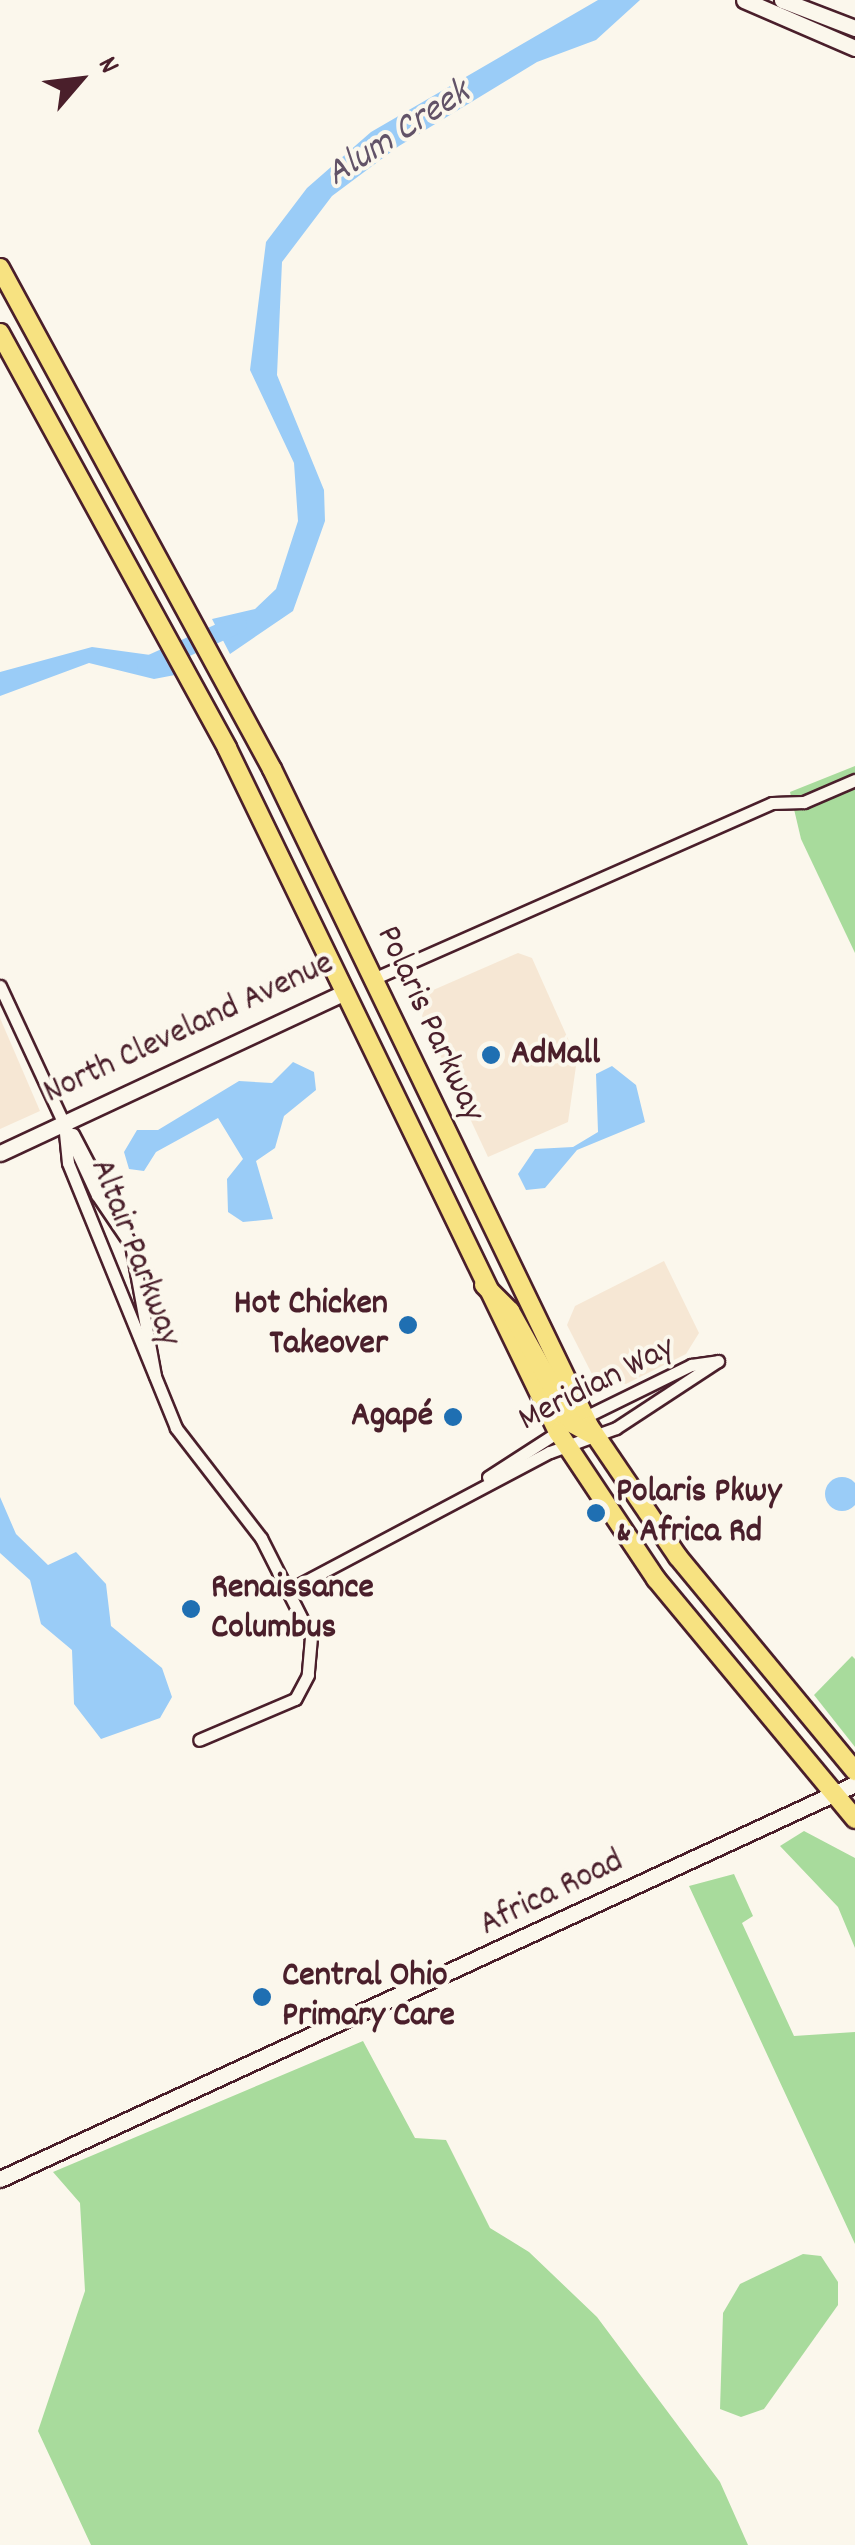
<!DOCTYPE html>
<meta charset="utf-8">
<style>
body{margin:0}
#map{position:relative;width:855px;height:2545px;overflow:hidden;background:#fbf7ec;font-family:Dekko,sans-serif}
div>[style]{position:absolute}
.built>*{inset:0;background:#f6e7d4}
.green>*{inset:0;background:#a8db9c}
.water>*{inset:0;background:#9accf7}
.round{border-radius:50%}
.river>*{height:18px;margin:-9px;padding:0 9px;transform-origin:9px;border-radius:9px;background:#9accf7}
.roads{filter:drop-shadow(2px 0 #4a1f2b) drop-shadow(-2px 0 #4a1f2b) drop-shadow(0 2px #4a1f2b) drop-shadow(0 -2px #4a1f2b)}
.street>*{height:11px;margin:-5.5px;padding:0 5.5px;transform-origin:5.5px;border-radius:5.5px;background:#fbf7ec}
.secondary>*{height:15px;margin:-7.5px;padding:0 7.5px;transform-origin:7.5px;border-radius:7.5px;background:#fbf7ec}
.primary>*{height:18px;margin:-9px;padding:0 9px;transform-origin:9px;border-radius:9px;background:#f7e281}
.dots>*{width:28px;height:28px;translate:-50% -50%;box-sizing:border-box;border:5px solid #fbf7ec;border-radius:50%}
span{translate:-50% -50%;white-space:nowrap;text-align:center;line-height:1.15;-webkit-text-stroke:8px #fbf7ec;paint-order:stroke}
.street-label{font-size:35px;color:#4a1f2b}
.poi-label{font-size:35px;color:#4a1f2b;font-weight:700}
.left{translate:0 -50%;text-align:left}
.right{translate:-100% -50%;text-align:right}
.water-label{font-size:38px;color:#625368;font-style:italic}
.north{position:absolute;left:30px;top:30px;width:100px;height:100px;-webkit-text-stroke:8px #fbf7ec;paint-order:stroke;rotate:62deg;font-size:28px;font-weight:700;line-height:40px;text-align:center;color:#4a1f2b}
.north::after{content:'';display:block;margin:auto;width:35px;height:45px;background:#4a1f2b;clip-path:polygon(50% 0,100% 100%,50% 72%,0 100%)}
</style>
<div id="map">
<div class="built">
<i style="clip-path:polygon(518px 953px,532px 958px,577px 1059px,568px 1122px,488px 1157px,422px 1016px,431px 991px)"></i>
<i style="clip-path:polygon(0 1018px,40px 1111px,0 1129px)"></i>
<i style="clip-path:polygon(664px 1261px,699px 1333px,686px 1354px,626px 1384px,594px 1378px,567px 1325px,575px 1306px)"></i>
</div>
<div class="green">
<i style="clip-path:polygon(855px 766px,855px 953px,801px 839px,790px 792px)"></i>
<i style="clip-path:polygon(852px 1656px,855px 1659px,855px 1747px,814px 1695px)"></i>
<i style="clip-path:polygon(804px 1831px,855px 1858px,855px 1948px,838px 1907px,780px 1846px)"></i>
<i style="clip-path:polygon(734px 1874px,753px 1916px,742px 1923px,794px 2036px,855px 2032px,855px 2244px,689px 1886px)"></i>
<i style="clip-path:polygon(363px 2041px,415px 2138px,446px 2140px,490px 2228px,529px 2252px,597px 2317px,720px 2482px,748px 2545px,91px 2545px,38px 2431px,85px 2291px,80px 2203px,53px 2172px)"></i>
<i style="clip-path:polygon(803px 2254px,821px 2256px,838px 2282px,838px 2305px,764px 2409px,741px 2417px,720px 2409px,723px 2313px,740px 2284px)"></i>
</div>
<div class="water">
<i style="clip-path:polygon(598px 0,640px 0,596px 40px,537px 62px,399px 146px,332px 196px,282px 262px,277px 375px,324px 490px,325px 521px,293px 611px,230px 654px,212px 619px,255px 609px,276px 589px,298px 521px,294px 463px,250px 370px,266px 242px,307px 188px,371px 132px)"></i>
<i style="clip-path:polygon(92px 647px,165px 657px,175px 675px,154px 679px,89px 663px,0 696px,0 672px)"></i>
<i style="clip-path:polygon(293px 1062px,314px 1072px,316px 1090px,284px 1116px,275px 1148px,256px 1161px,273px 1219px,243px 1222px,228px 1212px,227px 1179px,243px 1159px,218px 1118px,156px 1152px,144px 1171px,129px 1169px,124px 1152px,137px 1130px,158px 1130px,239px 1081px,272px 1083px)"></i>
<i style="clip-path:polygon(612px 1066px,636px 1085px,645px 1122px,577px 1150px,545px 1188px,526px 1190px,518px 1174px,535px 1149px,573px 1147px,598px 1132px,596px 1074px)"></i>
<i class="round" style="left:825px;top:1477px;width:34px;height:34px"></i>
<i style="clip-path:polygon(0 1497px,16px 1534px,48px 1565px,76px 1552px,106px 1584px,111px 1626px,162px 1668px,172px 1697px,160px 1718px,101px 1739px,74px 1704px,72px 1650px,41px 1624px,30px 1580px,0 1553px)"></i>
</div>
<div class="river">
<i style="left:146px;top:666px;width:101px;rotate:-24.5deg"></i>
</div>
<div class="roads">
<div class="street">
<i style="left:373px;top:979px;width:436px;rotate:-23.8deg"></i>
<i style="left:772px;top:803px;width:32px;rotate:-2deg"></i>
<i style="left:804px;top:802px;width:56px;rotate:-23.3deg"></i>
<i style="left:0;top:986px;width:230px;rotate:65.1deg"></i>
<i style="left:97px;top:1195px;width:60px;rotate:55.8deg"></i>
<i style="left:64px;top:1123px;width:40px;rotate:84.3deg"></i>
<i style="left:68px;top:1163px;width:286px;rotate:67.8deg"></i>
<i style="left:176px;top:1428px;width:139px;rotate:52.3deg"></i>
<i style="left:261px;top:1538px;width:111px;rotate:63.2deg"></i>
<i style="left:311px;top:1637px;width:38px;rotate:95deg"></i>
<i style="left:308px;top:1675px;width:27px;rotate:118deg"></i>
<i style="left:295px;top:1699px;width:104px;rotate:156.9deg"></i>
<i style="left:73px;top:1134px;width:125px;rotate:62.4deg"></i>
<i style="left:131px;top:1245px;width:133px;rotate:79.6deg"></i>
<i style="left:581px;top:1419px;width:123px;rotate:-26.1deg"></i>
<i style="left:691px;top:1365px;width:27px;rotate:-8deg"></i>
<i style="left:488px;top:1477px;width:87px;rotate:-32.8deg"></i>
<i style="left:289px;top:1590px;width:295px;rotate:-27.9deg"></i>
<i style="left:550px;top:1452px;width:70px;rotate:-20deg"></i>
<i style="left:616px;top:1428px;width:122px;rotate:-33.3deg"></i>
</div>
<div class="secondary">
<i style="left:744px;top:0;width:121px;rotate:23.4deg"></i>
<i style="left:782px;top:0;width:78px;rotate:21deg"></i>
<i style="left:0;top:1153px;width:381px;rotate:-25deg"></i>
<i style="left:0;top:2179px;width:942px;rotate:-24.8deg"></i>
</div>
<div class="primary">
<i style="left:0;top:268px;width:570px;rotate:61.5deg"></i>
<i style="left:272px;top:769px;width:729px;rotate:64.24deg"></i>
<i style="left:589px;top:1426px;width:158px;rotate:55.8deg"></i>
<i style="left:678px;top:1557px;width:278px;rotate:50.4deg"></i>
<i style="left:0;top:333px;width:473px;rotate:61.3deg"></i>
<i style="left:227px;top:748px;width:760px;rotate:64.18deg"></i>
<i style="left:558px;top:1432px;width:177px;rotate:56.3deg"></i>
<i style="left:656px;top:1579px;width:312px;rotate:50.3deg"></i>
<i style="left:484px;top:1285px;width:37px;rotate:45deg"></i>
<i style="left:510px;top:1311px;width:129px;rotate:60.9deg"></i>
<i style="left:573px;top:1424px;width:23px;rotate:29deg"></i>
</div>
</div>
<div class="dots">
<i style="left:491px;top:1055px;background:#1f6fb2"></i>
<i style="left:408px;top:1325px;background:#1f6fb2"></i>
<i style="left:453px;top:1417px;background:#1f6fb2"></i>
<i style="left:596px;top:1513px;background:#1f6fb2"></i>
<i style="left:191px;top:1609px;background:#1f6fb2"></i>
<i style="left:262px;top:1997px;background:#1f6fb2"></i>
</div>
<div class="street-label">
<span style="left:429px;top:1024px;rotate:65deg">Polaris Parkway</span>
<span style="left:189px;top:1029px;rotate:-25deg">North Cleveland Avenue</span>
<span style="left:134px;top:1253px;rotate:69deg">Altair Parkway</span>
<span style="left:597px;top:1385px;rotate:-27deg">Meridian Way</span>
<span style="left:552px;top:1894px;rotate:-26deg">Africa Road</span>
</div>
<div class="poi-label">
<span class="left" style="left:511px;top:1055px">AdMall</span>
<span class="right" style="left:388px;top:1325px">Hot Chicken<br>Takeover</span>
<span class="right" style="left:433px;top:1417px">Agapé</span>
<span class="left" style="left:616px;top:1513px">Polaris Pkwy<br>&amp; Africa Rd</span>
<span class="left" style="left:211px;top:1609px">Renaissance<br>Columbus</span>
<span class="left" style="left:282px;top:1997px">Central Ohio<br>Primary Care</span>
</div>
<div class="water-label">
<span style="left:399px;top:135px;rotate:-33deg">Alum Creek</span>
</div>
<div class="north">N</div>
</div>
